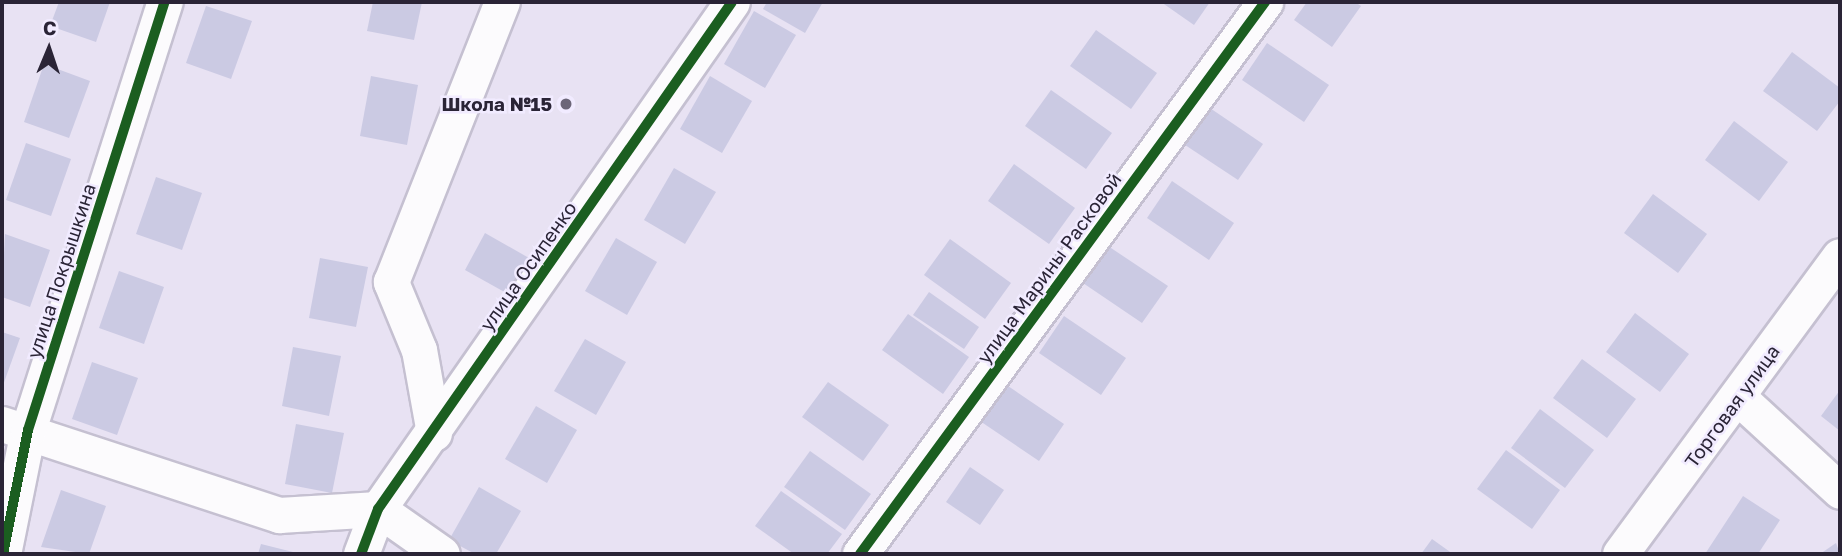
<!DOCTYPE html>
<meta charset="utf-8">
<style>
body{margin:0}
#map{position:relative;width:1842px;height:556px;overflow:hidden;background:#e8e2f3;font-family:"Golos Text",sans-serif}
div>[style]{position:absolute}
.building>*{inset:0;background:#cbcae3}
.roads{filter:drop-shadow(2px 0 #c5c0d1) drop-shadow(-2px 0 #c5c0d1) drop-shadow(0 2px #c5c0d1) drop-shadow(0 -2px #c5c0d1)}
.minor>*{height:35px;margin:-17.5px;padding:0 17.5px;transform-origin:17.5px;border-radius:17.5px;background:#fcfbfd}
.cycleway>*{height:10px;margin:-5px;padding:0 5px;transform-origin:5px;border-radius:5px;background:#1b5e20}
.dots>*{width:19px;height:19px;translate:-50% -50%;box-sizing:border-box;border:4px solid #f1ebff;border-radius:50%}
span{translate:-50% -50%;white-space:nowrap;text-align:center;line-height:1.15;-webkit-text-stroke:5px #f1ebff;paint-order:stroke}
.poi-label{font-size:19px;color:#2a2436;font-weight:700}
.right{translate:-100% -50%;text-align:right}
.street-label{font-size:19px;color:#2a2436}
.frame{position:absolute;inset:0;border:4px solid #2a2436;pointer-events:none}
.north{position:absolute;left:14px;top:14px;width:70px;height:70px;-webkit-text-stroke:5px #f1ebff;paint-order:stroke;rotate:2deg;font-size:19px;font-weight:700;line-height:28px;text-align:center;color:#2a2436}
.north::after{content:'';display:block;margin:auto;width:24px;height:32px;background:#2a2436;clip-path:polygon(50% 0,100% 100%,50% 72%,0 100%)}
</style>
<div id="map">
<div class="building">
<i style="clip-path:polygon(59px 2px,110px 2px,96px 42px,50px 26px)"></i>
<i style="clip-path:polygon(373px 2px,422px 2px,414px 40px,367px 31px)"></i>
<i style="clip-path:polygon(767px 2px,823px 2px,805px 33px,763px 9px)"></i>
<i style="clip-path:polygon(1161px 2px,1210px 2px,1194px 25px)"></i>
<i style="clip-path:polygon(1307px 2px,1355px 2px,1361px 6px,1332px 47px,1294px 20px)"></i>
<i style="clip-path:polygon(206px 6px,252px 21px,231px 79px,186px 63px)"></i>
<i style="clip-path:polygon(754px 11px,796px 35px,765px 88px,724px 64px)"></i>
<i style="clip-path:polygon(1096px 30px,1157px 73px,1131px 109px,1070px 66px)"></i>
<i style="clip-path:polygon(1267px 43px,1329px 85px,1304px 122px,1242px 80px)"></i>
<i style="clip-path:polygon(1792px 52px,1840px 88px,1840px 101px,1817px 131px,1763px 91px)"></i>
<i style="clip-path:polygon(44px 64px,90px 81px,69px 138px,24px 122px)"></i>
<i style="clip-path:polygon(371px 76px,418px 85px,407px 145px,360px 136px)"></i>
<i style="clip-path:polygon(710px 76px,752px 101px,722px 153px,680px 129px)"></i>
<i style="clip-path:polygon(1051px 90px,1112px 133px,1086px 169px,1025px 126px)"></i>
<i style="clip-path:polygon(1201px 102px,1263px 144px,1238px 180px,1176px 139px)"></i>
<i style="clip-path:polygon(1734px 121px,1788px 162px,1759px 201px,1705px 160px)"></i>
<i style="clip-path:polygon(26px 143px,71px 159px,51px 216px,6px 200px)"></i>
<i style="clip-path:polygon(1014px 164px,1075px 208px,1049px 244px,988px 201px)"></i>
<i style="clip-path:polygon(674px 168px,716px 192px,685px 244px,644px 220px)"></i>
<i style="clip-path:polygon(156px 177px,202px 193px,182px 250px,136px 234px)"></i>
<i style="clip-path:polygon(1172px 181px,1234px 223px,1209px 260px,1147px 218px)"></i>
<i style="clip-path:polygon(1653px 194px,1707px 234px,1678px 273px,1624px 233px)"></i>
<i style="clip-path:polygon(485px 233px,529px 258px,508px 294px,465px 270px)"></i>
<i style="clip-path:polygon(5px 234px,50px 250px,30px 307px,2px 297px)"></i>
<i style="clip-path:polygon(616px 238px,657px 262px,627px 315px,585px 291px)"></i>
<i style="clip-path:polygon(950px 239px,1011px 283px,985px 319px,924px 275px)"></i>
<i style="clip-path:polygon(1105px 244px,1168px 286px,1142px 323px,1080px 281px)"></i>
<i style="clip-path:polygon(320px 258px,368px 267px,356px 327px,309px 318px)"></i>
<i style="clip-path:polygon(119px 271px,164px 287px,144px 344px,99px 328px)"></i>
<i style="clip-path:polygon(929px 292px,979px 327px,964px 349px,913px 315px)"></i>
<i style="clip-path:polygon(1635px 313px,1689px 354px,1660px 392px,1606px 352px)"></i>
<i style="clip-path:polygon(908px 314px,969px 357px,943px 394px,882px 350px)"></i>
<i style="clip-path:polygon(1064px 316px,1126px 358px,1101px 395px,1039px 353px)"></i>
<i style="clip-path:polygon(2px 332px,20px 338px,2px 388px)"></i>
<i style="clip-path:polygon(585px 339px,626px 362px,596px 415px,554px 391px)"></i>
<i style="clip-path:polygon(293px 347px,341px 356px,329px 416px,282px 406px)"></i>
<i style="clip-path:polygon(1582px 359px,1636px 399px,1607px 438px,1553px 398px)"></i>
<i style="clip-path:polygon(92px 362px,138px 378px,117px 435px,72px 419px)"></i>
<i style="clip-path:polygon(828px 382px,889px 425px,863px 461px,802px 417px)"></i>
<i style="clip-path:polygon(1002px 382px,1064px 424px,1039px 461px,977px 419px)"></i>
<i style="clip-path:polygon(1840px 390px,1840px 431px,1821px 416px)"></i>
<i style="clip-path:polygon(536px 406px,577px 430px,547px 483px,505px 459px)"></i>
<i style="clip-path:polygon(1540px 409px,1594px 450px,1565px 488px,1511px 448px)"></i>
<i style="clip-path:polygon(296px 424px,344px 433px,332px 493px,285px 484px)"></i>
<i style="clip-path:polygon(1506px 450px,1560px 490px,1532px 529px,1477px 489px)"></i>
<i style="clip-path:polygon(810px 451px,871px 494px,845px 530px,784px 487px)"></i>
<i style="clip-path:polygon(970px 467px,1004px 490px,980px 525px,946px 502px)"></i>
<i style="clip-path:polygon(479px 487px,521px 511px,496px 554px,475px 554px,449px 540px)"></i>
<i style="clip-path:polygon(61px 490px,106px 506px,89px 554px,41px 547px)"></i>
<i style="clip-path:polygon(781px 491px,842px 534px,827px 554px,794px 554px,755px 526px)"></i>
<i style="clip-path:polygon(1743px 496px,1780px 520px,1758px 554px,1705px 554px)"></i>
<i style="clip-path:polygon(1432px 539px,1453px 554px,1421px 554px)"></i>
<i style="clip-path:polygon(1836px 543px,1840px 554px,1820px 554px)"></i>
<i style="clip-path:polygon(261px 544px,297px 553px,297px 554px,258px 554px)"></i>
</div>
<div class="roads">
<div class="minor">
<i style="left:1739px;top:398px;width:137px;rotate:42.6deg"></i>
<i style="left:2px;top:424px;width:292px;rotate:18.2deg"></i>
<i style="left:279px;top:515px;width:99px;rotate:-3.5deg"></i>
<i style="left:378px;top:509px;width:78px;rotate:35.1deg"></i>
<i style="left:434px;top:433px;width:84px;rotate:-100.2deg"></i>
<i style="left:419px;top:350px;width:74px;rotate:-112.4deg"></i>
<i style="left:391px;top:282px;width:301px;rotate:-68.4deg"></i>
<i style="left:3px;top:554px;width:126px;rotate:-78.6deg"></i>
<i style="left:28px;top:430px;width:449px;rotate:-72.3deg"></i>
<i style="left:361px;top:554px;width:48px;rotate:-69.3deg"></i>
<i style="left:378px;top:509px;width:618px;rotate:-55.08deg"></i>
<i style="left:860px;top:554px;width:685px;rotate:-53.73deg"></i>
<i style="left:1620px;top:554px;width:370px;rotate:-53.6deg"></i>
</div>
</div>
<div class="cycleway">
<i style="left:3px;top:554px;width:126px;rotate:-78.6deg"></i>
<i style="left:28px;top:430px;width:449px;rotate:-72.3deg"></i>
<i style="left:361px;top:554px;width:48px;rotate:-69.3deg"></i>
<i style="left:378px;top:509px;width:618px;rotate:-55.08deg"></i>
<i style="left:860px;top:554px;width:685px;rotate:-53.73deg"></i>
</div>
<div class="dots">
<i style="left:566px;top:104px;background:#6c6678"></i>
</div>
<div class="poi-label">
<span class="right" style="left:552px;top:104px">Школа №15</span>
</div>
<div class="street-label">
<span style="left:528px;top:266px;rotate:-55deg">улица Осипенко</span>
<span style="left:1049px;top:268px;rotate:-54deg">улица Марины Расковой</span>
<span style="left:61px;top:271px;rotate:-72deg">улица Покрышкина</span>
<span style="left:1732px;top:406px;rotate:-54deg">Торговая улица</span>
</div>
<div class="frame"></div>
<div class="north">С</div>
</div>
